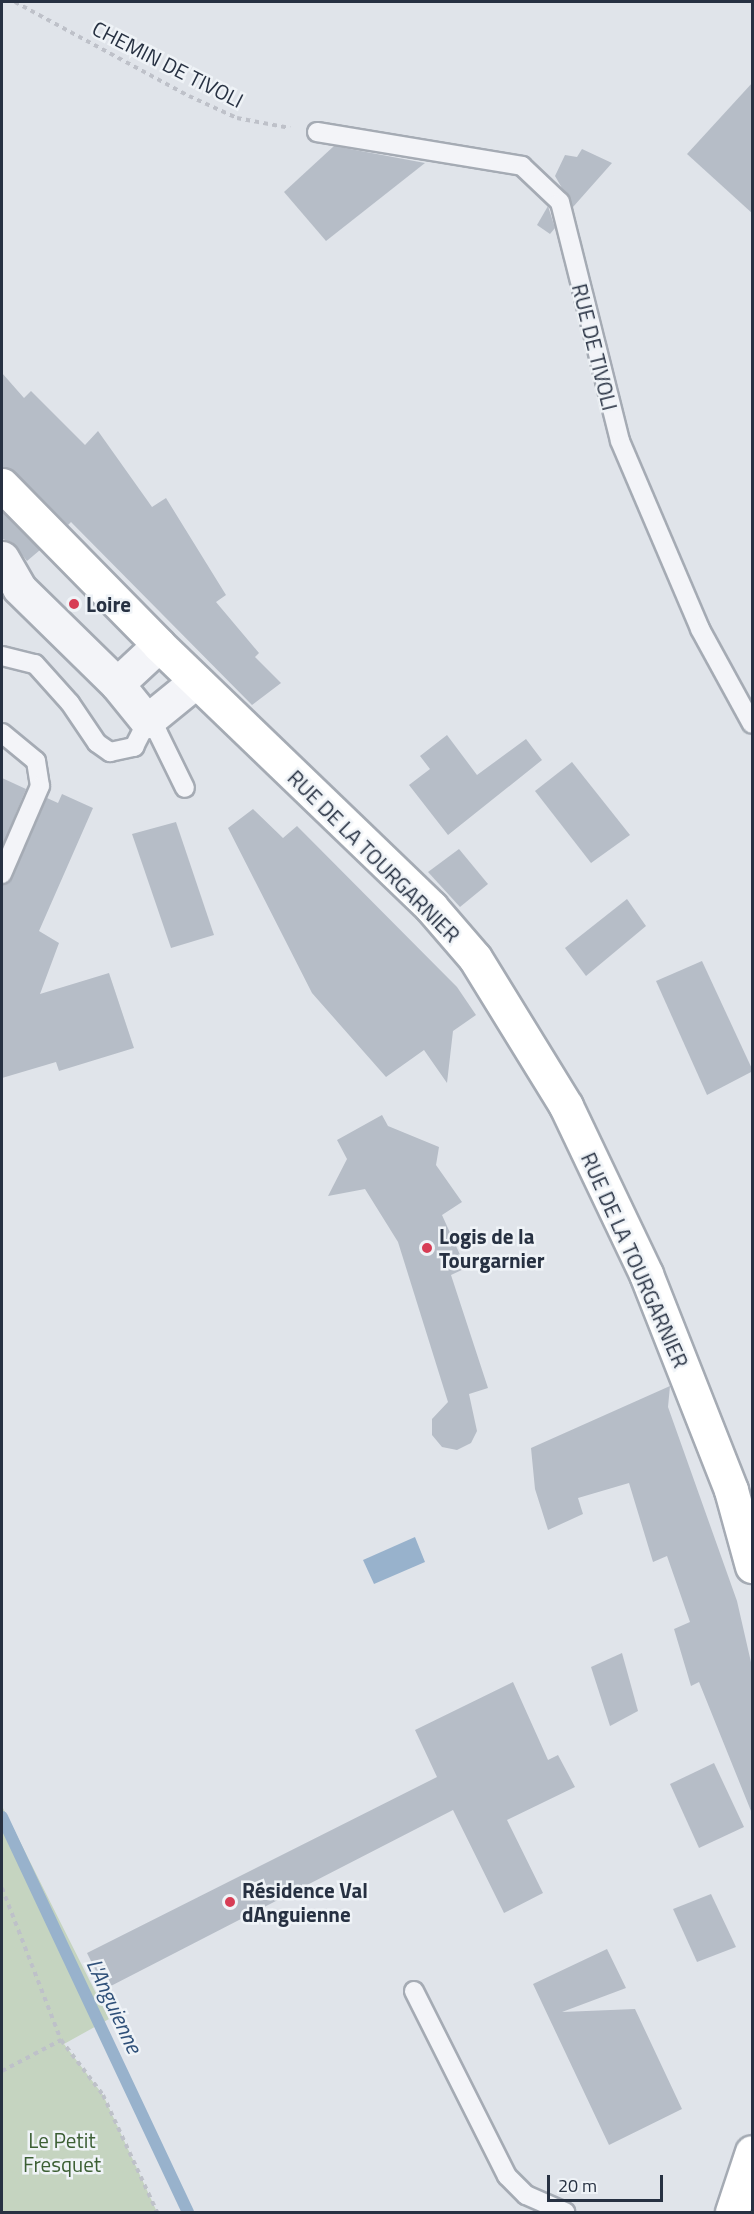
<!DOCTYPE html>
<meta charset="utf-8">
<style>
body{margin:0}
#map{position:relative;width:754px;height:2214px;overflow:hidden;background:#e0e4ea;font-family:"Titillium Web",sans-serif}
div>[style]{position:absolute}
.green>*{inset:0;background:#c5d4c0}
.water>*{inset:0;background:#98b2cc}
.stream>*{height:12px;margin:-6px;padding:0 6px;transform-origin:6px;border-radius:6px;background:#98b2cc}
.building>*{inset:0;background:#b6bdc7}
.path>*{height:4px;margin-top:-2px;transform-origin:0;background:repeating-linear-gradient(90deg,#bec1c9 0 4.5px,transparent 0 9px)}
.roads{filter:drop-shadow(2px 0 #a5abb4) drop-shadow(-2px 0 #a5abb4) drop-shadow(0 2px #a5abb4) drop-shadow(0 -2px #a5abb4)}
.lane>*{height:18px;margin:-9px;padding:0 9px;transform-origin:9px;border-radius:9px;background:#f3f4f8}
.street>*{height:33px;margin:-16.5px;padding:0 16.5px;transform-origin:16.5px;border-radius:16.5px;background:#f3f4f8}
.secondary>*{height:33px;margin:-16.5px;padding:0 16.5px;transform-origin:16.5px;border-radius:16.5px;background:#fff}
.dots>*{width:16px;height:16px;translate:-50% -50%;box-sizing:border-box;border:3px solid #eff3f7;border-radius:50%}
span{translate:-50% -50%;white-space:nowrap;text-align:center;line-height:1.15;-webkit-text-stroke:5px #eff3f7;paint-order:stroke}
.street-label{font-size:21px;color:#273142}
.poi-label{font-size:21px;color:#273142;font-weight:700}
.left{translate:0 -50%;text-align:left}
.park-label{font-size:21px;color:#3c5f34}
.water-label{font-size:22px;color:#2f5079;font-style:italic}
.frame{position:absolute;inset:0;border:3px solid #273142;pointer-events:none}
.scale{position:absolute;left:547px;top:2175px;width:116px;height:27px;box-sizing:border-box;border:3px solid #273142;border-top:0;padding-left:8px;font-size:18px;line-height:21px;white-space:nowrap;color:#273142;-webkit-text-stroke:4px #eff3f7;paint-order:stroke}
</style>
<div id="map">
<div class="green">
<i style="clip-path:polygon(2px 1806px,109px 2019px,64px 2044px,103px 2095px,157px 2212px,2px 2212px)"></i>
</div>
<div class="water">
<i style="clip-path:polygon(415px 1537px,425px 1562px,374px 1584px,363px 1560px)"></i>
</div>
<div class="stream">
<i style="left:2px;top:1817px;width:437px;rotate:64.8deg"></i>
</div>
<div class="building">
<i style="clip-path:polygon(753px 82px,753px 214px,687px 154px)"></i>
<i style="clip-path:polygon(334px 146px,425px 163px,326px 241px,284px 192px)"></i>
<i style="clip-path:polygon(582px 149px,612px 163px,573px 207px,555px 176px,565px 155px,577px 157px)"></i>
<i style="clip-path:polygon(548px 206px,555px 228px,550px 234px,537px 225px)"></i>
<i style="clip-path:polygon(2px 373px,24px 398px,31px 391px,85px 445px,98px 431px,152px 507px,166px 498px,226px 595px,216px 602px,259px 653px,255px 657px,281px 683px,252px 705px,71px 522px,68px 525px,15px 472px,2px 467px)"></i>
<i style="clip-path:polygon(2px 511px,40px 550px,27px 561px,12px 542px,2px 539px)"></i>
<i style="clip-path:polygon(447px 735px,477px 775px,526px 739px,542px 760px,448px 835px,409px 785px,430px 769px,420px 756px)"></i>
<i style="clip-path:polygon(572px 762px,630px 835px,591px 863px,535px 791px)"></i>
<i style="clip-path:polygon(2px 778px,26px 789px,2px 847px)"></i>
<i style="clip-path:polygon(62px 794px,93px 808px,39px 931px,59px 943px,40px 994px,109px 973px,134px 1048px,59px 1071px,56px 1062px,2px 1078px,2px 885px,12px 878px,47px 798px,58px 803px)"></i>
<i style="clip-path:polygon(253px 809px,283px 838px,297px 826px,457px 987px,476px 1015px,453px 1031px,447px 1083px,424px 1050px,386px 1077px,312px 993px,228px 828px)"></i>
<i style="clip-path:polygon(176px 822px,214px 935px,171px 948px,132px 834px)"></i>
<i style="clip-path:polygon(459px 849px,488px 884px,460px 907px,428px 872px)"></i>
<i style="clip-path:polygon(627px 899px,646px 926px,586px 976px,565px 948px)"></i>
<i style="clip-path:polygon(702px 961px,753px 1071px,707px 1095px,656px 981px)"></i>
<i style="clip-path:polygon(382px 1115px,388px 1126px,439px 1147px,436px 1165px,462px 1202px,442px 1215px,466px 1268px,451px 1275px,488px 1388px,469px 1394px,477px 1431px,471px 1443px,457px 1450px,442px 1447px,432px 1435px,432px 1419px,448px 1402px,398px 1242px,365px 1189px,328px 1196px,347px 1159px,337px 1140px)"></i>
<i style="clip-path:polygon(670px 1386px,668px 1407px,737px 1601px,753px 1671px,751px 1811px,699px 1682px,691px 1686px,674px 1629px,690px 1622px,667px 1556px,653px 1562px,629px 1483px,578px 1498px,583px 1514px,548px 1530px,535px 1489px,531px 1448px)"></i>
<i style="clip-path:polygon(622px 1653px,638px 1711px,610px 1726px,591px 1667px)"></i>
<i style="clip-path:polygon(513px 1682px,548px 1760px,558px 1755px,575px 1787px,507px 1820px,543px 1893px,504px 1913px,453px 1810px,105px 1989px,87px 1953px,437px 1777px,415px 1730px)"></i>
<i style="clip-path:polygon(714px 1763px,744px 1827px,699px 1848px,670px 1784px)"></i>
<i style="clip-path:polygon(711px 1894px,736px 1947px,697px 1962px,673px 1909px)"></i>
<i style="clip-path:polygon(607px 1949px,626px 1988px,562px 2012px,635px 2009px,682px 2109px,609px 2145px,533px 1984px)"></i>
</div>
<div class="path">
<i style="left:15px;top:2px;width:198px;rotate:28.4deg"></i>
<i style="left:189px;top:96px;width:53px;rotate:24.6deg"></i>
<i style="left:237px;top:118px;width:54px;rotate:10.7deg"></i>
<i style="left:2px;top:1888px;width:163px;rotate:68.8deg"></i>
<i style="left:61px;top:2040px;width:69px;rotate:52.6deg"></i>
<i style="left:103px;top:2095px;width:129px;rotate:65.2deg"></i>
<i style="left:2px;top:2071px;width:67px;rotate:-27.7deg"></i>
</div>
<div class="roads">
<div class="lane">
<i style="left:317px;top:132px;width:208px;rotate:9.4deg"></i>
<i style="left:522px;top:166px;width:52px;rotate:43.5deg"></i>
<i style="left:560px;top:202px;width:246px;rotate:75.9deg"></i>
<i style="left:620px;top:441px;width:204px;rotate:66.9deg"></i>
<i style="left:700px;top:629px;width:108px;rotate:61.3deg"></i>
<i style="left:2px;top:656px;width:34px;rotate:14deg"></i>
<i style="left:35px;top:664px;width:52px;rotate:48.1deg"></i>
<i style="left:70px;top:703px;width:48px;rotate:56deg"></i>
<i style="left:97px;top:743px;width:16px;rotate:35deg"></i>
<i style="left:110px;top:752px;width:25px;rotate:-12deg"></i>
<i style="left:134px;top:747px;width:29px;rotate:-63deg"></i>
<i style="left:147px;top:721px;width:16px;rotate:47deg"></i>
<i style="left:158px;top:733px;width:61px;rotate:63.9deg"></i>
<i style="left:2px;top:733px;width:44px;rotate:39.5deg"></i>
<i style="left:36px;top:761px;width:25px;rotate:81deg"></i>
<i style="left:40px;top:786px;width:96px;rotate:113.4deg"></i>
<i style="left:414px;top:1991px;width:207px;rotate:63.3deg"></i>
<i style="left:507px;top:2176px;width:27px;rotate:45deg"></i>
<i style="left:526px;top:2195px;width:43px;rotate:23.6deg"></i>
</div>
<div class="street">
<i style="left:2px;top:558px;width:34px;rotate:60deg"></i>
<i style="left:19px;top:588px;width:137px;rotate:44.4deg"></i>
<i style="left:117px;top:684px;width:48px;rotate:51deg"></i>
<i style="left:147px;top:721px;width:63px;rotate:-39.2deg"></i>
<i style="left:117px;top:684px;width:57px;rotate:-42.9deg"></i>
</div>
<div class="secondary">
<i style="left:2px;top:485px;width:224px;rotate:45.5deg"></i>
<i style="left:159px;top:645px;width:378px;rotate:43.9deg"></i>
<i style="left:431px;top:907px;width:67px;rotate:49.2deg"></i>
<i style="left:475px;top:958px;width:174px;rotate:58.4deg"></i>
<i style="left:566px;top:1106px;width:186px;rotate:64.5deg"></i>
<i style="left:646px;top:1274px;width:232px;rotate:68.5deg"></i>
<i style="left:731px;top:1490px;width:79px;rotate:74.6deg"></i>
<i style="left:732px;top:2212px;width:63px;rotate:-71.6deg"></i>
</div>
</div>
<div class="dots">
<i style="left:74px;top:604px;background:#d73d55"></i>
<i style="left:427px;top:1248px;background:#d73d55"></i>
<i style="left:230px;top:1902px;background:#d73d55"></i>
</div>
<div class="street-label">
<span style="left:168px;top:64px;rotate:27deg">CHEMIN DE TIVOLI</span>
<span style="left:595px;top:347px;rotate:76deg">RUE DE TIVOLI</span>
<span style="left:374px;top:856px;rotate:45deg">RUE DE LA TOURGARNIER</span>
<span style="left:635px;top:1260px;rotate:66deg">RUE DE LA TOURGARNIER</span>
</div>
<div class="poi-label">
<span class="left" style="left:86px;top:604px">Loire</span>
<span class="left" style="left:439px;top:1248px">Logis de la<br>Tourgarnier</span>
<span class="left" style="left:242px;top:1902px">Résidence Val<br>dAnguienne</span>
</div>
<div class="park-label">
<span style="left:62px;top:2152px">Le Petit<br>Fresquet</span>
</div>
<div class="water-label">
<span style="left:114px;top:2006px;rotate:65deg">L'Anguienne</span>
</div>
<div class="frame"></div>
<div class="scale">20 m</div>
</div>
